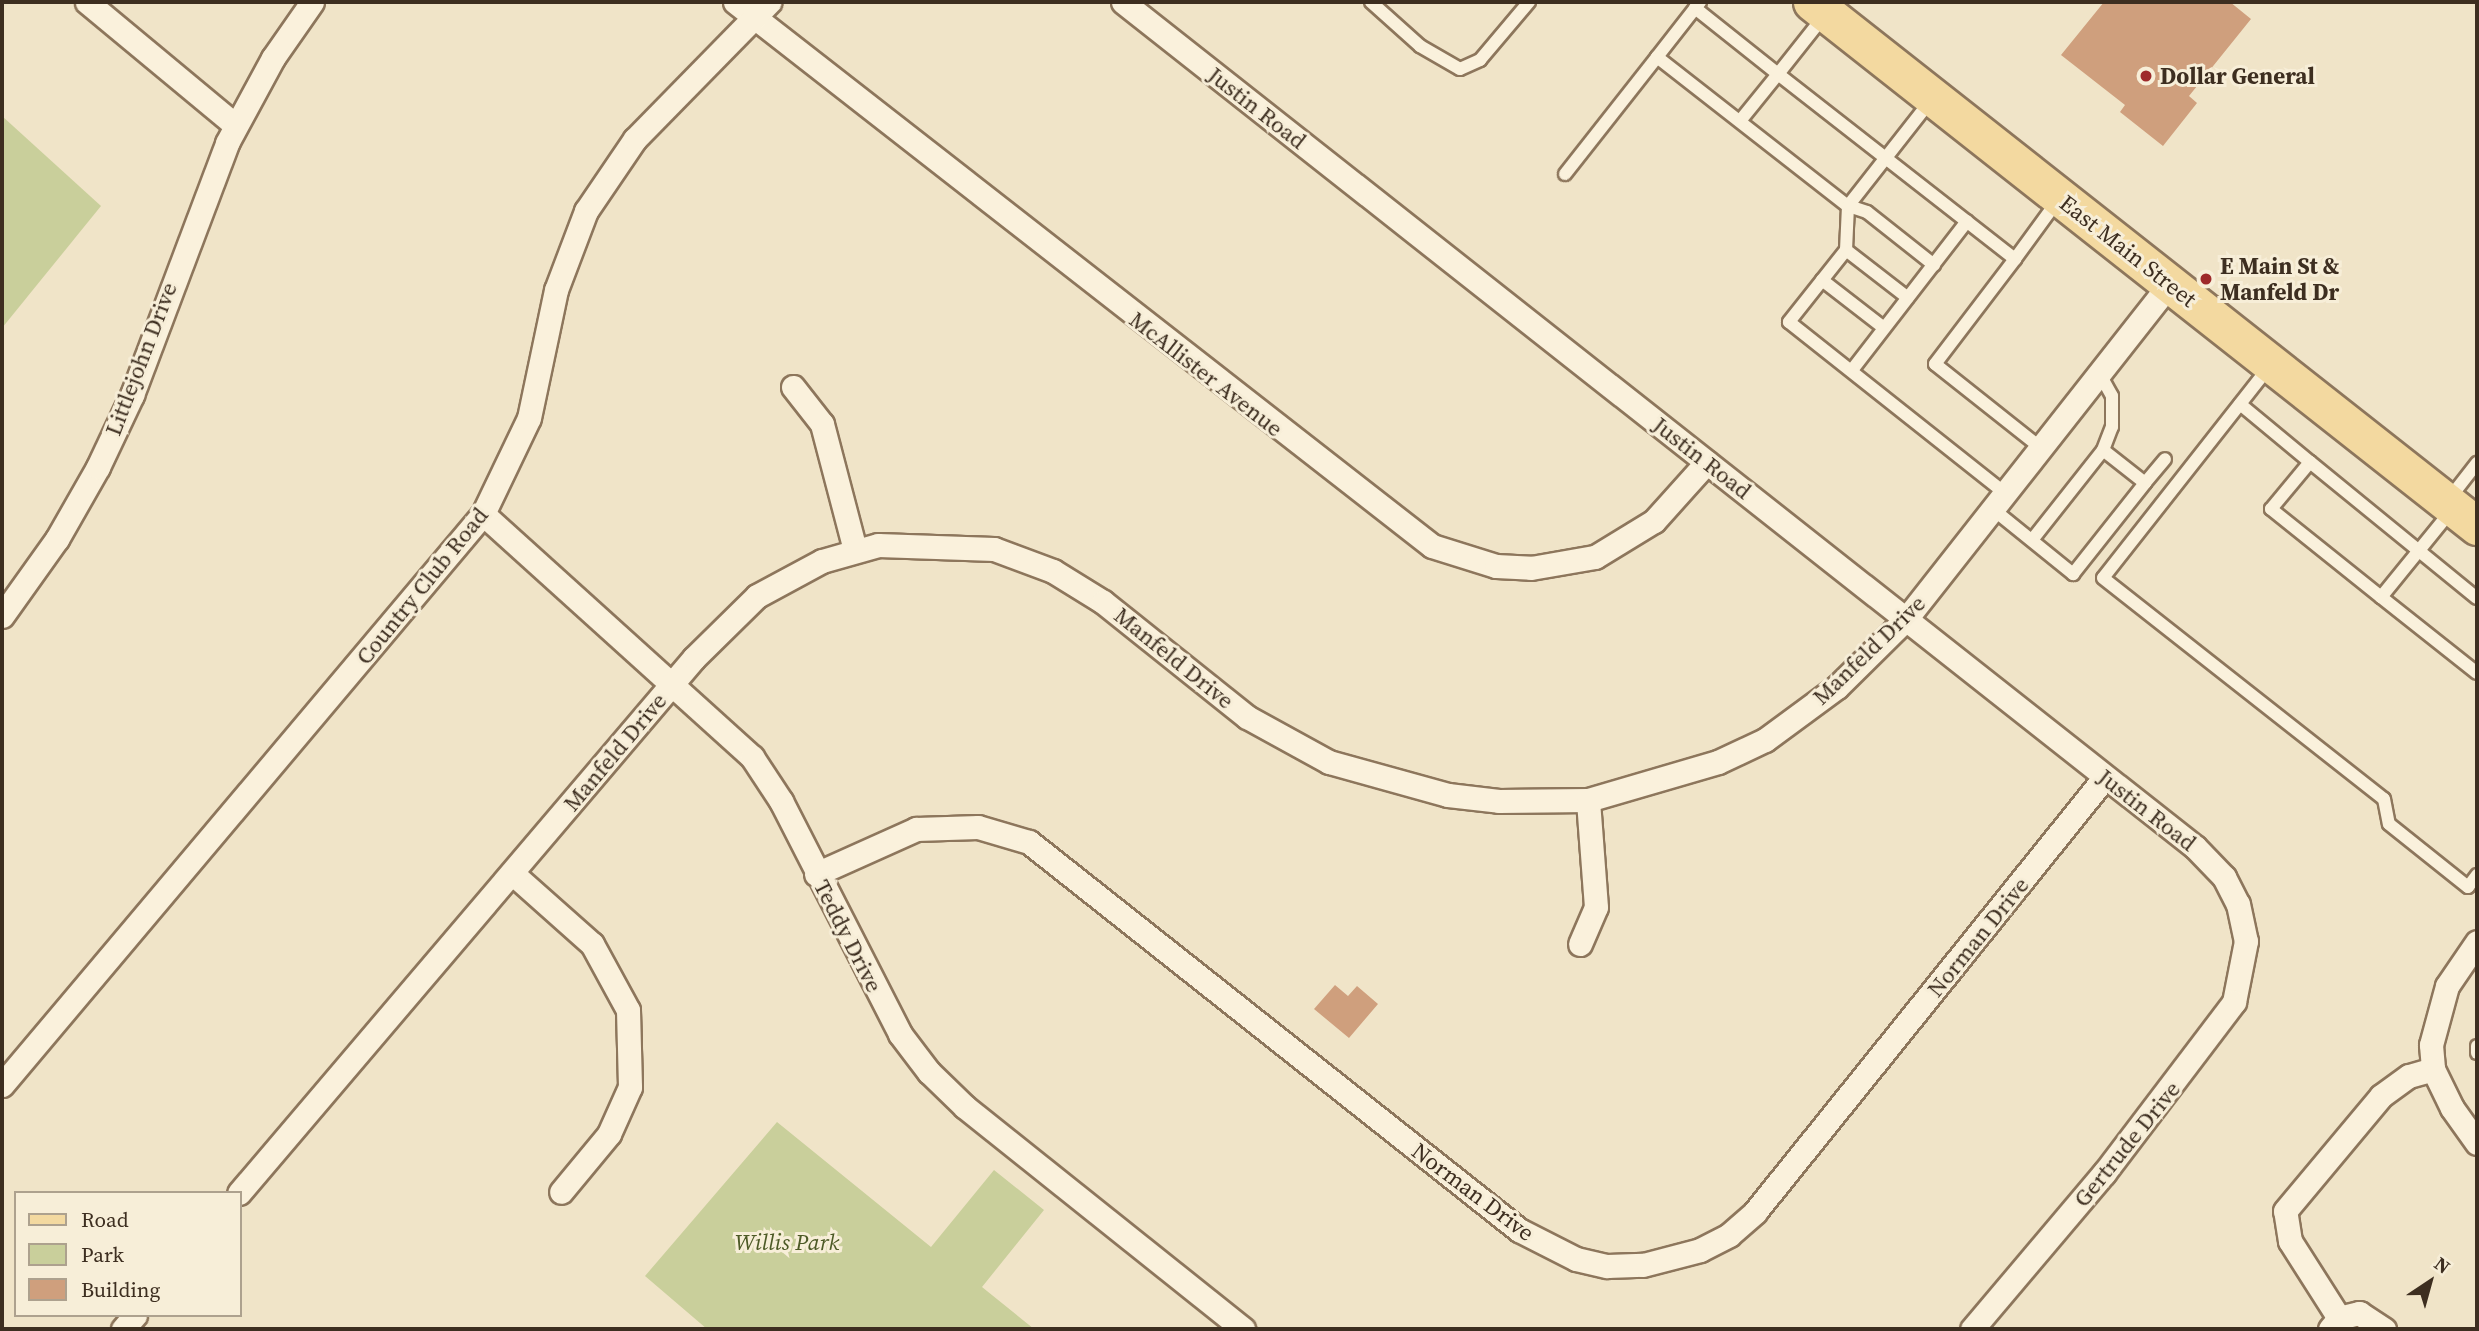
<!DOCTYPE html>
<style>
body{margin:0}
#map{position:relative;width:2479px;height:1331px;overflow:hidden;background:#f0e4c8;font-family:"Source Serif 4",serif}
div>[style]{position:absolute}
.green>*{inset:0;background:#c9cf9b}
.building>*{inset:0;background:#cf9f7d}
.roads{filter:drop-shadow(2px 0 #8d765c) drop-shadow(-2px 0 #8d765c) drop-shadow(0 2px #8d765c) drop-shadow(0 -2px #8d765c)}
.lane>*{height:12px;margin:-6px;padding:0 6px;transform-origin:6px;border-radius:6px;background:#faf1dc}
.street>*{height:23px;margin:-11.5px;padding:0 11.5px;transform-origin:11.5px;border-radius:11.5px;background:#faf1dc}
.primary>*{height:37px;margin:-18.5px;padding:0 18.5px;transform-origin:18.5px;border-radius:18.5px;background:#f3d9a0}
.dots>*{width:19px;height:19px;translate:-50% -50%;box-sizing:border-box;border:4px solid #f7eed8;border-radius:50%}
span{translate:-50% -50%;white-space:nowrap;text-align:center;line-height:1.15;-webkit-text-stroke:6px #f7eed8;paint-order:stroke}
.poi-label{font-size:23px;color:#3d2e20;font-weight:700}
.left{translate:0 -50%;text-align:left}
.street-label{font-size:23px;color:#3d2e20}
.park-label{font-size:23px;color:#4d5a26;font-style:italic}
.frame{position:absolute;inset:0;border:4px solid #3d2e20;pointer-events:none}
.legend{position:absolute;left:14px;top:1191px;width:228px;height:126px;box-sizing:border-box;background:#f7eed8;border:2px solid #ada18e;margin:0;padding:9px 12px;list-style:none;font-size:21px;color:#3d2e20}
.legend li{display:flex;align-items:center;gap:14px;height:35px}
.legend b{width:35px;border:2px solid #ada18e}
.north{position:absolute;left:2395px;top:1247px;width:70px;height:70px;-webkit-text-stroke:5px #f7eed8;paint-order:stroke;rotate:36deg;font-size:19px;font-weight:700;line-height:28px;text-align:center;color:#3d2e20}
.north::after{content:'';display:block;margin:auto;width:24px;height:32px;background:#3d2e20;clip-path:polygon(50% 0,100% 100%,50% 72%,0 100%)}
</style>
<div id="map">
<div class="green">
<i style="clip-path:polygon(2px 116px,101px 206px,2px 328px)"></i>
<i style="clip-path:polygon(777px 1122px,931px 1247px,994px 1170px,1044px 1210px,982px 1287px,1034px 1329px,707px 1329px,645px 1276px)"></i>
</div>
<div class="building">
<i style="clip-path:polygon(2104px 2px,2230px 2px,2251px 19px,2189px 96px,2197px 103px,2163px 146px,2120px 112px,2125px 105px,2061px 55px)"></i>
<i style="clip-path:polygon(1335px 985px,1348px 996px,1357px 986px,1378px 1004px,1349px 1038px,1314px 1009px)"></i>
</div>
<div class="roads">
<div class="lane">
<i style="left:1371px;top:2px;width:66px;rotate:41.9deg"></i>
<i style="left:1420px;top:46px;width:46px;rotate:29.9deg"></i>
<i style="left:1460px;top:69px;width:22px;rotate:-24deg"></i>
<i style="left:1480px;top:60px;width:76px;rotate:-49.8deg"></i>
<i style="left:1700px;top:2px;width:70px;rotate:128deg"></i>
<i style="left:1657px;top:57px;width:242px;rotate:38deg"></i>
<i style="left:1848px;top:206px;width:136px;rotate:-51.9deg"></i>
<i style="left:1695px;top:8px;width:106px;rotate:38.5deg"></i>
<i style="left:1778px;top:74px;width:60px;rotate:129deg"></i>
<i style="left:1824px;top:16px;width:74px;rotate:128.4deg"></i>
<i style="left:1778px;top:74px;width:301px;rotate:38deg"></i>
<i style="left:2015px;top:259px;width:73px;rotate:-53.9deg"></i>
<i style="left:1565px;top:174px;width:149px;rotate:-51.8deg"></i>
<i style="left:1846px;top:250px;width:78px;rotate:37.7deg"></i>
<i style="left:2015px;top:259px;width:132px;rotate:127.3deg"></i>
<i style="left:1935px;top:364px;width:135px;rotate:38.4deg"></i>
<i style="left:1934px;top:265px;width:85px;rotate:-141.7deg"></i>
<i style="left:1867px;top:212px;width:20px;rotate:-162deg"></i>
<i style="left:1848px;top:206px;width:44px;rotate:92.6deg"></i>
<i style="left:1846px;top:250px;width:92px;rotate:128.4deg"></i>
<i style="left:1789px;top:322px;width:277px;rotate:38.4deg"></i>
<i style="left:1822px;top:280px;width:78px;rotate:37.7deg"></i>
<i style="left:2269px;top:367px;width:268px;rotate:128.2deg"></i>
<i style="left:2103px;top:578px;width:357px;rotate:38.2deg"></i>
<i style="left:2384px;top:799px;width:25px;rotate:79deg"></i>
<i style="left:2389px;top:824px;width:101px;rotate:38.6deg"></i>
<i style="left:2468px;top:887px;width:15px;rotate:-53deg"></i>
<i style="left:1852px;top:370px;width:188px;rotate:-52.3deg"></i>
<i style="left:2240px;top:404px;width:91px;rotate:39.6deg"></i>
<i style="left:2145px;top:483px;width:31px;rotate:-50deg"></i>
<i style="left:2449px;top:499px;width:46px;rotate:-52.1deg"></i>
<i style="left:1994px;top:510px;width:102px;rotate:39deg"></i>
<i style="left:2073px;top:574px;width:116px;rotate:-51.6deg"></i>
<i style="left:2145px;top:483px;width:53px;rotate:-141.8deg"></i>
<i style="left:2451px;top:511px;width:111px;rotate:129.1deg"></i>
<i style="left:2381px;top:597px;width:122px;rotate:38.4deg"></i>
<i style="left:2032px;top:540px;width:115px;rotate:-51.7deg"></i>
<i style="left:2103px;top:450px;width:25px;rotate:-69deg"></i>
<i style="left:2112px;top:427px;width:31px;rotate:-90deg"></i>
<i style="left:2112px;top:396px;width:25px;rotate:-119deg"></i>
<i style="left:2381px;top:597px;width:141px;rotate:-141.3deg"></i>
<i style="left:2271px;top:509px;width:61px;rotate:-50.3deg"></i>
<i style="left:2310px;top:462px;width:215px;rotate:39.2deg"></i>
<i style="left:2477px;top:1046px;width:7px;rotate:90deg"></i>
</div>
<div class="street">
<i style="left:87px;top:2px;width:192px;rotate:39.7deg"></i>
<i style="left:735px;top:2px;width:884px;rotate:37.97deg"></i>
<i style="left:1432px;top:546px;width:67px;rotate:17.4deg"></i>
<i style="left:1496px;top:566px;width:35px;rotate:3deg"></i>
<i style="left:1531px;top:568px;width:65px;rotate:-9.8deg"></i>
<i style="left:1595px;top:557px;width:69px;rotate:-31.4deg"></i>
<i style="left:1654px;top:521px;width:79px;rotate:-48.1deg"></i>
<i style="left:1123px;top:2px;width:1365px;rotate:38.25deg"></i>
<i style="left:2195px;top:847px;width:42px;rotate:46deg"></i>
<i style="left:2224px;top:877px;width:30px;rotate:63deg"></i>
<i style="left:2238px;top:904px;width:38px;rotate:78deg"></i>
<i style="left:2246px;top:941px;width:62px;rotate:101.1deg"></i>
<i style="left:2234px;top:1002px;width:215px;rotate:127.2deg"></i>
<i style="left:2104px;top:1173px;width:204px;rotate:130.2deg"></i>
<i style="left:793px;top:387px;width:47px;rotate:51.9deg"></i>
<i style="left:822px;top:424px;width:130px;rotate:75.3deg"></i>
<i style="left:483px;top:514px;width:363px;rotate:42.1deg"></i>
<i style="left:752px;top:757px;width:53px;rotate:56.6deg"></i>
<i style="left:781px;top:801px;width:262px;rotate:62.9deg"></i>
<i style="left:900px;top:1034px;width:48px;rotate:52.7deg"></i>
<i style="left:929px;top:1072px;width:50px;rotate:44.2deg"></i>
<i style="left:965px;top:1107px;width:356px;rotate:38.6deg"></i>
<i style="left:2px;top:616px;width:95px;rotate:-54.5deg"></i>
<i style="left:57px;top:539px;width:83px;rotate:-60.3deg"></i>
<i style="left:98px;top:467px;width:80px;rotate:-64.7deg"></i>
<i style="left:132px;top:395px;width:269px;rotate:-69.3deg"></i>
<i style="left:227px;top:143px;width:97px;rotate:-61.6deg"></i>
<i style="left:273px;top:58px;width:68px;rotate:-55.1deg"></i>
<i style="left:512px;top:873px;width:107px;rotate:41.6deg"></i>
<i style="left:592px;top:944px;width:75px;rotate:61.4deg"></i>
<i style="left:628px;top:1010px;width:77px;rotate:88.5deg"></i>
<i style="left:630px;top:1087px;width:51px;rotate:114.1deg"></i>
<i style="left:609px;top:1134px;width:75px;rotate:129.6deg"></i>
<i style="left:816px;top:874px;width:110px;rotate:-24.2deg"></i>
<i style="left:916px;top:829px;width:62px;rotate:-1.8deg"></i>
<i style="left:978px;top:827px;width:53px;rotate:16.4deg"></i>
<i style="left:1029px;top:842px;width:625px;rotate:38.37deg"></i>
<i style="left:1519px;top:1230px;width:64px;rotate:27deg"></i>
<i style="left:1576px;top:1259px;width:32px;rotate:13deg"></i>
<i style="left:1607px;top:1266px;width:36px;rotate:-2deg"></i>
<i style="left:1643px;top:1265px;width:59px;rotate:-14.7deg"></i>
<i style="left:1700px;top:1250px;width:33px;rotate:-27deg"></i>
<i style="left:1729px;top:1235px;width:35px;rotate:-41deg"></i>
<i style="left:1755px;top:1212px;width:558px;rotate:-51.18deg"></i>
<i style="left:2477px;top:942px;width:53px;rotate:124.3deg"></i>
<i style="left:2447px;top:986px;width:61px;rotate:105.2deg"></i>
<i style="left:2431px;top:1045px;width:24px;rotate:85deg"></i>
<i style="left:2433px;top:1069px;width:43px;rotate:64deg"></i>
<i style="left:2452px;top:1108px;width:43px;rotate:54.5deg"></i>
<i style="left:1580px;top:944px;width:40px;rotate:-66.6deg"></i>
<i style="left:1596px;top:907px;width:107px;rotate:-94.3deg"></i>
<i style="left:2px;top:1085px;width:747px;rotate:-49.89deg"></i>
<i style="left:483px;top:514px;width:106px;rotate:-64.4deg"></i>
<i style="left:529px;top:418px;width:131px;rotate:-78.1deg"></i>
<i style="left:556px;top:290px;width:85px;rotate:-69.2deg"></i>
<i style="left:586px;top:211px;width:87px;rotate:-55.8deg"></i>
<i style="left:635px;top:139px;width:192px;rotate:-45.6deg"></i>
<i style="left:239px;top:1193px;width:702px;rotate:-49.62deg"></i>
<i style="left:694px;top:658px;width:88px;rotate:-44.5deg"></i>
<i style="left:757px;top:596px;width:74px;rotate:-28.3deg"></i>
<i style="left:822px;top:561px;width:58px;rotate:-15.9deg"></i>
<i style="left:878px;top:545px;width:116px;rotate:2deg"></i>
<i style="left:994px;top:549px;width:63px;rotate:20.4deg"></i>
<i style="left:1053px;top:571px;width:59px;rotate:31.8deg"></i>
<i style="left:1103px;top:602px;width:184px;rotate:38.6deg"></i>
<i style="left:1247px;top:717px;width:94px;rotate:28.8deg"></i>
<i style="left:1329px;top:762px;width:123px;rotate:15.5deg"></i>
<i style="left:1448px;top:795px;width:51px;rotate:6.7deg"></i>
<i style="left:1499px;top:801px;width:89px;rotate:-0.6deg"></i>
<i style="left:1588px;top:800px;width:135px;rotate:-16.3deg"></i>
<i style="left:1718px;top:762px;width:52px;rotate:-25.1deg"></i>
<i style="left:1765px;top:740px;width:89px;rotate:-36.4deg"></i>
<i style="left:1837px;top:687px;width:97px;rotate:-44.6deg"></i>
<i style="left:1906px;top:619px;width:427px;rotate:-51.8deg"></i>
<i style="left:2339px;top:1318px;width:91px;rotate:-122.5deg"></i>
<i style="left:2290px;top:1241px;width:30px;rotate:-99deg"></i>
<i style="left:2285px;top:1211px;width:150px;rotate:-50.1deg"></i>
<i style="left:2381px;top:1096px;width:34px;rotate:-36deg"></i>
<i style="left:2409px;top:1076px;width:25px;rotate:-16deg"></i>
<i style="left:123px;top:1329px;width:18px;rotate:-49deg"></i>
<i style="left:2330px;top:1329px;width:14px;rotate:-51deg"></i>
<i style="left:2339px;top:1318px;width:21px;rotate:-14deg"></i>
<i style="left:2359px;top:1313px;width:30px;rotate:33deg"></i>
</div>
<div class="primary">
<i style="left:1812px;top:2px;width:847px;rotate:38.24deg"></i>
</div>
</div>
<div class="dots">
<i style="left:2146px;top:76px;background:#9e2a2b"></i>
<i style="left:2206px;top:279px;background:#9e2a2b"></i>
</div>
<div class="poi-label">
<span class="left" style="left:2160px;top:76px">Dollar General</span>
<span class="left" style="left:2220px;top:279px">E Main St &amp;<br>Manfeld Dr</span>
</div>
<div class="street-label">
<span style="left:1257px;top:108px;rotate:38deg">Justin Road</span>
<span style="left:2128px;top:251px;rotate:38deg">East Main Street</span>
<span style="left:141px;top:359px;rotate:-69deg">Littlejohn Drive</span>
<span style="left:1206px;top:374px;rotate:38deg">McAllister Avenue</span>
<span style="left:1702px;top:458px;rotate:38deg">Justin Road</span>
<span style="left:422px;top:586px;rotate:-51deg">Country Club Road</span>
<span style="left:1869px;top:650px;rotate:-44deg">Manfeld Drive</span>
<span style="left:1174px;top:658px;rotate:39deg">Manfeld Drive</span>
<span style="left:615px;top:752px;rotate:-50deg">Manfeld Drive</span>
<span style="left:2147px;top:810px;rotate:38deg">Justin Road</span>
<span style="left:848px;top:936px;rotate:63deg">Teddy Drive</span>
<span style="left:1978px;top:937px;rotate:-51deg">Norman Drive</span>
<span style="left:2127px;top:1144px;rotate:-51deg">Gertrude Drive</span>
<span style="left:1473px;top:1192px;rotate:37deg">Norman Drive</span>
</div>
<div class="park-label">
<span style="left:787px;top:1242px">Willis Park</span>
</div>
<div class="frame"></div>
<ul class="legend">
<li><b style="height:9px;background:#f3d9a0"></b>Road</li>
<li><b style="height:19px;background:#c9cf9b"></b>Park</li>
<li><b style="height:19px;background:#cf9f7d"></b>Building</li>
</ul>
<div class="north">N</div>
</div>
